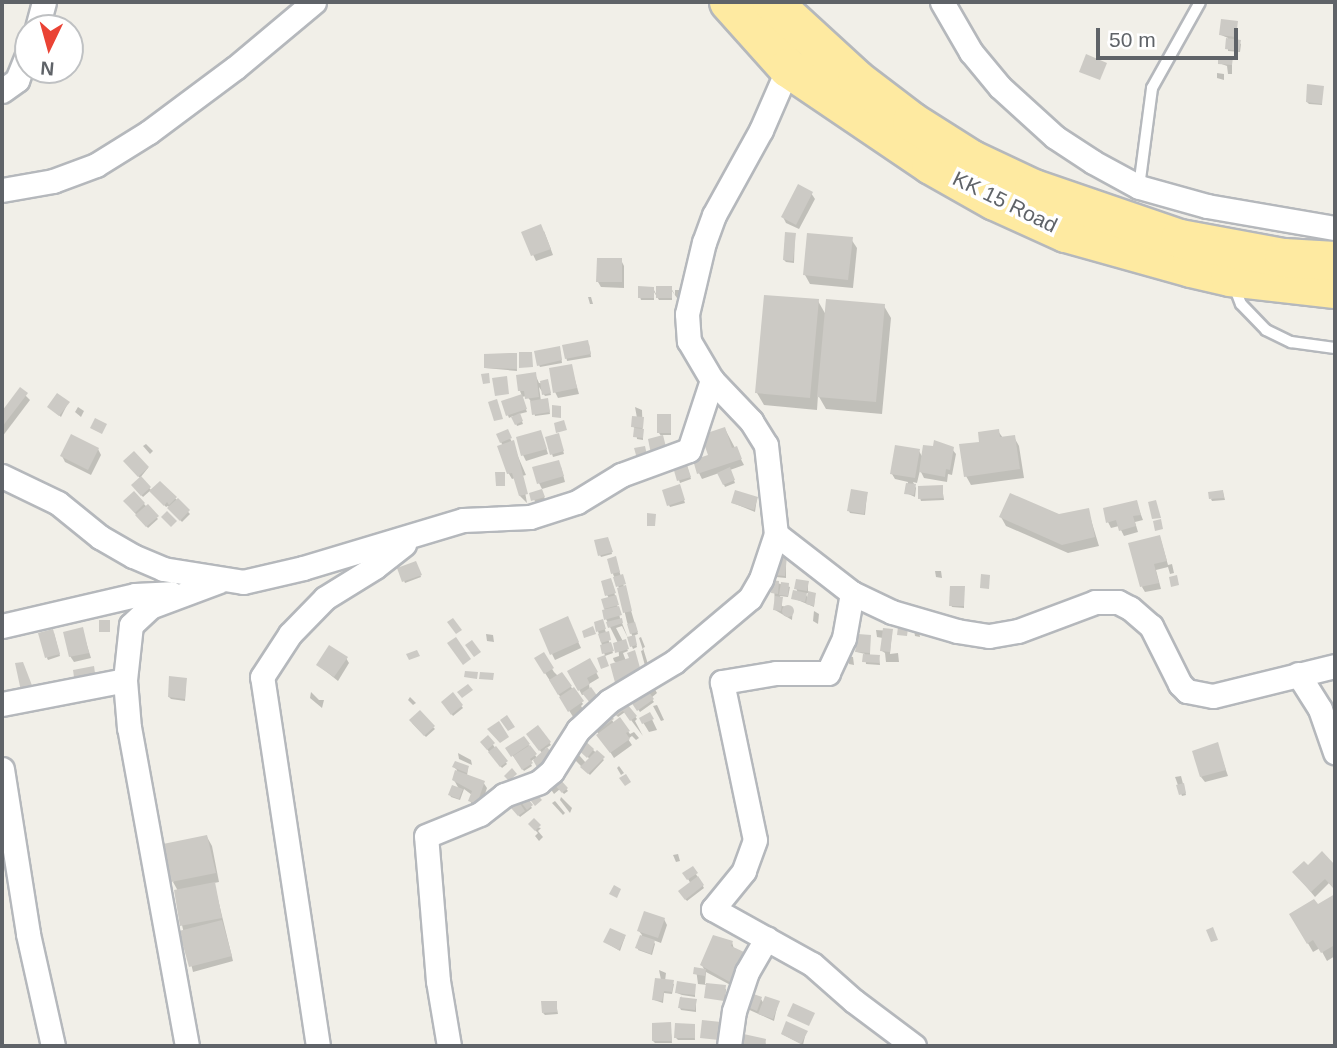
<!DOCTYPE html>
<style>
body{margin:0}
#map{position:relative;width:1337px;height:1048px;overflow:hidden;background:#f1efe8;font-family:Helvetica,sans-serif}
div>[style]{position:absolute}
.shadow>*{inset:0;background:#0003}
.building>*{inset:0;background:#cccac5}
.round{border-radius:50%}
.roads{filter:drop-shadow(2px 0 #b5b8bc) drop-shadow(-2px 0 #b5b8bc) drop-shadow(0 2px #b5b8bc) drop-shadow(0 -2px #b5b8bc)}
.service>*{height:10px;margin:-5px;padding:0 5px;transform-origin:5px;border-radius:5px;background:#fff}
.minor>*{height:23px;margin:-11.5px;padding:0 11.5px;transform-origin:11.5px;border-radius:11.5px;background:#fff}
.trunk>*{height:38px;margin:-19px;padding:0 19px;transform-origin:19px;border-radius:19px;background:#feeaa1}
span{translate:-50% -50%;white-space:nowrap;text-align:center;line-height:1.15;-webkit-text-stroke:7px #fff;paint-order:stroke}
.street-label{font-size:21px;color:#5f6368}
.frame{position:absolute;inset:0;border:4px solid #5f6368;pointer-events:none}
.north{position:absolute;left:14px;top:14px;width:70px;height:70px;box-sizing:border-box;background:#fff;border:2px solid #bfc1c3;border-radius:50%;rotate:185deg;font-size:19px;font-weight:700;line-height:28px;text-align:center;color:#5f6368}
.north::after{content:'';display:block;margin:auto;width:24px;height:32px;background:#ea4335;clip-path:polygon(50% 0,100% 100%,50% 72%,0 100%)}
.scale{position:absolute;left:1096px;top:28px;width:142px;height:32px;box-sizing:border-box;border:4px solid #5f6368;border-top:0;padding-left:9px;font-size:21px;line-height:24px;white-space:nowrap;color:#5f6368;-webkit-text-stroke:5px #fff;paint-order:stroke}
</style>
<div id="map">
<div class="shadow">
<i style="clip-path:polygon(1237px 23px,1237px 41px,1241px 44px,1240px 52px,1228px 51px,1228px 38px,1221px 35px)"></i>
<i style="clip-path:polygon(1232px 59px,1232px 74px,1228px 74px,1227px 66px,1219px 63px)"></i>
<i style="clip-path:polygon(1217px 73px,1224px 74px,1224px 80px,1217px 78px)"></i>
<i style="clip-path:polygon(1322px 87px,1322px 105px,1309px 104px,1307px 102px)"></i>
<i style="clip-path:polygon(811px 193px,815px 199px,799px 229px,786px 223px,783px 217px)"></i>
<i style="clip-path:polygon(544px 231px,553px 255px,536px 261px,523px 233px)"></i>
<i style="clip-path:polygon(795px 234px,794px 263px,786px 262px,784px 260px)"></i>
<i style="clip-path:polygon(851px 239px,857px 248px,853px 288px,810px 284px,805px 275px)"></i>
<i style="clip-path:polygon(621px 260px,624px 266px,624px 288px,601px 287px,598px 282px)"></i>
<i style="clip-path:polygon(653px 288px,657px 296px,671px 288px,675px 295px,675px 290px,679px 290px,680px 298px,677px 298px,672px 291px,672px 300px,659px 300px,654px 292px,654px 300px,641px 300px,640px 297px)"></i>
<i style="clip-path:polygon(588px 297px,591px 297px,593px 304px,590px 304px)"></i>
<i style="clip-path:polygon(818px 301px,826px 315px,884px 306px,891px 318px,882px 414px,826px 409px,818px 395px,817px 410px,764px 405px,757px 393px)"></i>
<i style="clip-path:polygon(589px 344px,591px 357px,567px 361px,564px 347px)"></i>
<i style="clip-path:polygon(560px 350px,562px 363px,540px 367px,539px 365px)"></i>
<i style="clip-path:polygon(516px 355px,517px 371px,485px 368px)"></i>
<i style="clip-path:polygon(571px 366px,579px 394px,558px 398px,555px 392px)"></i>
<i style="clip-path:polygon(535px 374px,539px 383px,548px 384px,551px 395px,545px 396px,539px 387px,541px 401px,548px 402px,550px 414px,535px 416px,532px 403px,527px 396px,521px 397px,527px 412px,519px 414px,523px 424px,517px 426px,513px 416px,509px 418px,503px 402px,522px 396px,520px 391px)"></i>
<i style="clip-path:polygon(20px 390px,30px 400px,2px 437px,2px 414px)"></i>
<i style="clip-path:polygon(68px 403px,61px 417px,49px 407px)"></i>
<i style="clip-path:polygon(78px 407px,84px 411px,81px 417px,75px 412px)"></i>
<i style="clip-path:polygon(635px 407px,642px 410px,643px 440px,637px 439px,636px 429px,632px 426px,637px 418px)"></i>
<i style="clip-path:polygon(671px 418px,671px 435px,661px 435px,664px 440px,659px 433px)"></i>
<i style="clip-path:polygon(725px 429px,744px 465px,730px 470px,735px 483px,725px 487px,719px 473px,702px 479px,699px 473px)"></i>
<i style="clip-path:polygon(507px 431px,526px 475px,522px 476px,527px 503px,520px 496px,515px 478px,512px 479px,509px 474px,500px 447px,503px 446px,501px 442px)"></i>
<i style="clip-path:polygon(998px 431px,1003px 438px,1014px 437px,1019px 446px,1024px 478px,971px 485px,966px 476px,981px 443px)"></i>
<i style="clip-path:polygon(559px 437px,564px 454px,553px 457px,547px 438px)"></i>
<i style="clip-path:polygon(543px 438px,548px 454px,526px 461px,523px 455px)"></i>
<i style="clip-path:polygon(146px 444px,153px 451px,150px 454px,143px 446px)"></i>
<i style="clip-path:polygon(98px 449px,101px 455px,91px 475px,65px 462px,62px 456px)"></i>
<i style="clip-path:polygon(952px 449px,956px 454px,952px 475px,948px 474px,947px 482px,924px 478px,920px 470px,917px 483px,913px 482px,916px 488px,915px 497px,906px 493px,908px 482px,895px 479px,892px 474px,919px 451px,923px 458px)"></i>
<i style="clip-path:polygon(126px 463px,148px 468px,140px 478px,152px 491px,175px 498px,190px 514px,182px 522px,168px 506px,166px 507px,151px 490px,143px 497px,135px 488px,141px 479px)"></i>
<i style="clip-path:polygon(687px 466px,691px 479px,680px 483px,675px 468px)"></i>
<i style="clip-path:polygon(561px 467px,565px 482px,542px 489px,539px 483px)"></i>
<i style="clip-path:polygon(942px 487px,944px 500px,921px 501px,920px 498px)"></i>
<i style="clip-path:polygon(680px 489px,685px 503px,670px 507px,669px 505px)"></i>
<i style="clip-path:polygon(542px 492px,548px 506px,538px 509px,532px 494px)"></i>
<i style="clip-path:polygon(1223px 492px,1225px 500px,1212px 501px,1211px 499px)"></i>
<i style="clip-path:polygon(867px 494px,865px 515px,850px 513px,849px 511px)"></i>
<i style="clip-path:polygon(757px 498px,755px 512px,733px 503px)"></i>
<i style="clip-path:polygon(1136px 502px,1143px 520px,1135px 522px,1138px 532px,1124px 536px,1119px 526px,1111px 528px,1108px 522px)"></i>
<i style="clip-path:polygon(127px 504px,144px 504px,158px 519px,148px 528px)"></i>
<i style="clip-path:polygon(1088px 510px,1099px 546px,1068px 553px,1006px 526px,1001px 517px,1058px 516px)"></i>
<i style="clip-path:polygon(1160px 537px,1168px 565px,1172px 564px,1174px 573px,1170px 574px,1168px 567px,1156px 570px,1161px 589px,1145px 592px,1142px 587px)"></i>
<i style="clip-path:polygon(609px 541px,612px 554px,601px 557px,600px 555px)"></i>
<i style="clip-path:polygon(786px 558px,786px 578px,776px 577px,775px 574px)"></i>
<i style="clip-path:polygon(616px 560px,638px 634px,633px 636px,635px 640px,637px 647px,633px 649px,629px 639px,633px 638px,627px 622px,619px 588px,613px 574px)"></i>
<i style="clip-path:polygon(794px 560px,814px 574px,812px 577px,794px 565px)"></i>
<i style="clip-path:polygon(417px 565px,421px 577px,405px 583px,399px 569px)"></i>
<i style="clip-path:polygon(935px 571px,941px 571px,942px 578px,936px 577px)"></i>
<i style="clip-path:polygon(612px 582px,620px 618px,628px 638px,622px 626px,616px 628px,628px 651px,623px 653px,626px 661px,631px 659px,634px 652px,646px 688px,614px 661px,613px 658px,619px 656px,618px 643px,606px 619px,603px 600px,609px 598px,607px 595px)"></i>
<i style="clip-path:polygon(774px 582px,790px 587px,788px 597px,780px 596px,782px 606px,793px 608px,792px 620px,775px 610px)"></i>
<i style="clip-path:polygon(808px 583px,808px 593px,805px 593px,810px 602px,815px 595px,814px 607px,793px 598px,798px 593px,796px 588px)"></i>
<i style="clip-path:polygon(964px 588px,964px 608px,952px 607px,951px 605px)"></i>
<i style="clip-path:polygon(814px 611px,819px 614px,818px 624px,813px 621px)"></i>
<i style="clip-path:polygon(570px 624px,581px 648px,555px 660px,552px 654px)"></i>
<i style="clip-path:polygon(603px 624px,613px 653px,605px 656px,598px 631px)"></i>
<i style="clip-path:polygon(82px 629px,91px 658px,74px 662px,70px 656px)"></i>
<i style="clip-path:polygon(876px 630px,892px 631px,890px 654px,898px 653px,899px 662px,886px 662px,885px 653px,882px 651px,883px 638px,877px 637px)"></i>
<i style="clip-path:polygon(914px 630px,919px 631px,920px 637px,915px 636px)"></i>
<i style="clip-path:polygon(54px 633px,60px 656px,48px 660px,47px 658px)"></i>
<i style="clip-path:polygon(486px 634px,493px 635px,494px 642px,487px 641px)"></i>
<i style="clip-path:polygon(641px 637px,645px 647px,643px 648px,651px 674px,647px 673px,641px 651px,643px 650px,639px 638px)"></i>
<i style="clip-path:polygon(870px 637px,870px 656px,879px 657px,880px 665px,866px 664px,865px 654px,857px 652px)"></i>
<i style="clip-path:polygon(543px 654px,554px 672px,558px 676px,562px 674px,583px 704px,581px 706px,589px 719px,579px 726px,536px 659px)"></i>
<i style="clip-path:polygon(848px 656px,853px 657px,854px 665px,849px 664px)"></i>
<i style="clip-path:polygon(346px 658px,349px 663px,338px 681px,318px 665px)"></i>
<i style="clip-path:polygon(590px 660px,599px 678px,589px 684px,592px 704px,585px 694px,582px 695px,569px 671px)"></i>
<i style="clip-path:polygon(186px 680px,185px 701px,171px 699px,169px 697px)"></i>
<i style="clip-path:polygon(653px 686px,657px 693px,651px 698px,654px 702px,640px 712px,631px 700px)"></i>
<i style="clip-path:polygon(311px 692px,319px 700px,324px 700px,322px 708px,310px 698px)"></i>
<i style="clip-path:polygon(453px 695px,463px 708px,453px 716px,443px 702px)"></i>
<i style="clip-path:polygon(410px 697px,416px 703px,413px 705px,408px 700px)"></i>
<i style="clip-path:polygon(623px 701px,637px 719px,635px 721px,643px 736px,625px 712px,618px 717px,612px 709px)"></i>
<i style="clip-path:polygon(657px 705px,658px 707px,664px 720px,661px 721px,653px 706px)"></i>
<i style="clip-path:polygon(607px 713px,614px 723px,619px 719px,630px 734px,634px 732px,639px 738px,636px 740px,632px 736px,628px 739px,632px 745px,614px 758px,592px 724px)"></i>
<i style="clip-path:polygon(650px 715px,657px 730px,649px 732px,641px 719px)"></i>
<i style="clip-path:polygon(412px 723px,433px 727px,435px 729px,426px 737px)"></i>
<i style="clip-path:polygon(538px 727px,551px 745px,545px 749px,552px 756px,539px 768px,534px 759px,530px 762px,532px 766px,524px 771px,508px 749px,524px 738px,537px 758px,542px 753px,528px 734px)"></i>
<i style="clip-path:polygon(488px 738px,507px 764px,502px 768px,482px 743px)"></i>
<i style="clip-path:polygon(581px 739px,604px 760px,590px 775px,575px 760px,579px 755px,586px 763px,590px 759px,577px 748px)"></i>
<i style="clip-path:polygon(1217px 744px,1228px 776px,1205px 782px,1201px 777px)"></i>
<i style="clip-path:polygon(458px 753px,471px 760px,472px 765px,459px 759px)"></i>
<i style="clip-path:polygon(619px 766px,624px 773px,621px 775px,617px 768px)"></i>
<i style="clip-path:polygon(454px 767px,468px 767px,467px 776px,483px 782px,487px 788px,480px 809px,473px 806px,470px 801px,472px 795px,464px 789px,460px 800px,451px 797px,450px 795px,459px 789px,454px 780px,457px 770px)"></i>
<i style="clip-path:polygon(1181px 776px,1186px 795px,1182px 796px,1175px 777px)"></i>
<i style="clip-path:polygon(558px 779px,568px 791px,564px 794px,560px 789px,554px 794px,550px 788px)"></i>
<i style="clip-path:polygon(561px 797px,572px 808px,570px 813px,560px 800px)"></i>
<i style="clip-path:polygon(525px 799px,532px 808px,520px 817px,509px 802px,511px 801px,516px 807px)"></i>
<i style="clip-path:polygon(555px 801px,565px 813px,563px 815px,552px 803px)"></i>
<i style="clip-path:polygon(531px 826px,541px 828px,538px 831px,543px 837px,539px 841px,535px 836px,538px 833px)"></i>
<i style="clip-path:polygon(207px 837px,212px 846px,219px 882px,214px 883px,233px 961px,193px 972px,182px 925px,178px 891px,173px 882px)"></i>
<i style="clip-path:polygon(1322px 853px,1335px 867px,1335px 890px,1329px 883px,1315px 897px,1294px 872px,1308px 867px)"></i>
<i style="clip-path:polygon(678px 854px,680px 861px,676px 862px,673px 855px)"></i>
<i style="clip-path:polygon(693px 869px,704px 888px,687px 901px,680px 892px,691px 884px,685px 874px)"></i>
<i style="clip-path:polygon(1335px 897px,1335px 956px,1327px 961px,1320px 948px,1313px 952px,1291px 914px,1317px 907px)"></i>
<i style="clip-path:polygon(664px 919px,667px 925px,661px 943px,653px 940px,655px 944px,652px 955px,638px 950px,642px 935px,639px 931px)"></i>
<i style="clip-path:polygon(625px 937px,620px 951px,605px 942px)"></i>
<i style="clip-path:polygon(732px 942px,734px 949px,746px 959px,738px 989px,706px 972px,705px 984px,726px 989px,725px 999px,706px 996px,707px 985px,698px 984px,696px 969px,705px 971px,702px 965px)"></i>
<i style="clip-path:polygon(659px 970px,666px 973px,665px 981px,674px 984px,672px 994px,664px 993px,663px 1003px,654px 1000px,661px 980px)"></i>
<i style="clip-path:polygon(695px 985px,695px 997px,682px 995px,682px 999px,696px 1001px,696px 1012px,681px 1010px,680px 1008px,682px 995px,677px 993px)"></i>
<i style="clip-path:polygon(761px 999px,764px 1004px,778px 1003px,774px 1021px,743px 1007px)"></i>
<i style="clip-path:polygon(556px 1003px,558px 1014px,545px 1015px,543px 1013px)"></i>
<i style="clip-path:polygon(670px 1024px,672px 1043px,655px 1043px,653px 1041px)"></i>
<i style="clip-path:polygon(694px 1025px,695px 1040px,678px 1040px,676px 1038px)"></i>
<i style="clip-path:polygon(806px 1032px,803px 1045px,782px 1034px)"></i>
<i style="clip-path:polygon(765px 1041px,766px 1046px,738px 1044px)"></i>
</div>
<div class="building">
<i style="clip-path:polygon(1221px 19px,1238px 21px,1236px 37px,1219px 35px)"></i>
<i style="clip-path:polygon(1226px 38px,1241px 40px,1239px 51px,1225px 49px)"></i>
<i style="clip-path:polygon(1086px 54px,1107px 63px,1100px 80px,1079px 72px)"></i>
<i style="clip-path:polygon(1218px 56px,1233px 57px,1232px 65px,1218px 64px)"></i>
<i style="clip-path:polygon(1307px 84px,1324px 86px,1322px 104px,1306px 102px)"></i>
<i style="clip-path:polygon(798px 184px,813px 192px,796px 225px,781px 217px)"></i>
<i style="clip-path:polygon(541px 224px,551px 249px,531px 256px,521px 232px)"></i>
<i style="clip-path:polygon(785px 232px,796px 233px,793px 261px,783px 260px)"></i>
<i style="clip-path:polygon(807px 233px,853px 237px,848px 280px,803px 275px)"></i>
<i style="clip-path:polygon(597px 258px,622px 258px,622px 282px,596px 282px)"></i>
<i style="clip-path:polygon(638px 286px,654px 287px,654px 298px,638px 298px)"></i>
<i style="clip-path:polygon(656px 286px,672px 286px,672px 298px,656px 298px)"></i>
<i style="clip-path:polygon(764px 295px,819px 299px,810px 398px,755px 393px)"></i>
<i style="clip-path:polygon(826px 299px,885px 304px,876px 402px,817px 397px)"></i>
<i style="clip-path:polygon(588px 340px,591px 354px,565px 359px,562px 345px)"></i>
<i style="clip-path:polygon(560px 346px,562px 360px,537px 366px,534px 351px)"></i>
<i style="clip-path:polygon(519px 352px,532px 352px,533px 367px,519px 368px)"></i>
<i style="clip-path:polygon(509px 353px,517px 353px,517px 369px,484px 368px,484px 354px)"></i>
<i style="clip-path:polygon(572px 364px,577px 388px,553px 393px,549px 368px)"></i>
<i style="clip-path:polygon(536px 372px,539px 397px,525px 399px,524px 391px,518px 391px,516px 375px)"></i>
<i style="clip-path:polygon(489px 373px,490px 383px,483px 384px,481px 374px)"></i>
<i style="clip-path:polygon(507px 376px,509px 394px,495px 396px,492px 378px)"></i>
<i style="clip-path:polygon(548px 379px,551px 393px,542px 395px,540px 381px)"></i>
<i style="clip-path:polygon(20px 387px,28px 393px,2px 427px,2px 411px)"></i>
<i style="clip-path:polygon(57px 393px,70px 402px,59px 416px,47px 407px)"></i>
<i style="clip-path:polygon(522px 394px,527px 409px,506px 416px,501px 401px)"></i>
<i style="clip-path:polygon(548px 398px,550px 412px,532px 415px,530px 401px)"></i>
<i style="clip-path:polygon(497px 399px,503px 419px,494px 421px,488px 402px)"></i>
<i style="clip-path:polygon(552px 405px,561px 406px,561px 418px,552px 417px)"></i>
<i style="clip-path:polygon(520px 413px,523px 421px,515px 425px,511px 417px)"></i>
<i style="clip-path:polygon(657px 414px,671px 414px,671px 433px,657px 433px)"></i>
<i style="clip-path:polygon(632px 416px,644px 417px,643px 428px,631px 427px)"></i>
<i style="clip-path:polygon(95px 418px,107px 424px,102px 434px,90px 428px)"></i>
<i style="clip-path:polygon(564px 420px,567px 430px,556px 433px,554px 423px)"></i>
<i style="clip-path:polygon(725px 427px,732px 448px,737px 446px,742px 459px,697px 474px,693px 460px,708px 455px,701px 435px)"></i>
<i style="clip-path:polygon(634px 428px,644px 429px,643px 438px,633px 437px)"></i>
<i style="clip-path:polygon(508px 429px,512px 438px,500px 443px,496px 434px)"></i>
<i style="clip-path:polygon(999px 429px,1000px 437px,1015px 435px,1020px 469px,964px 477px,959px 444px,979px 442px,978px 432px)"></i>
<i style="clip-path:polygon(541px 430px,547px 449px,521px 456px,516px 437px)"></i>
<i style="clip-path:polygon(559px 433px,564px 451px,550px 455px,545px 437px)"></i>
<i style="clip-path:polygon(71px 434px,99px 448px,88px 470px,60px 456px)"></i>
<i style="clip-path:polygon(663px 435px,667px 451px,651px 454px,648px 439px)"></i>
<i style="clip-path:polygon(514px 440px,528px 494px,519px 496px,512px 473px,507px 474px,497px 446px)"></i>
<i style="clip-path:polygon(934px 440px,954px 447px,950px 470px,946px 469px,945px 477px,919px 472px,923px 445px,933px 446px)"></i>
<i style="clip-path:polygon(895px 445px,920px 449px,915px 478px,890px 474px)"></i>
<i style="clip-path:polygon(645px 446px,648px 460px,638px 462px,634px 448px)"></i>
<i style="clip-path:polygon(134px 451px,149px 467px,138px 477px,123px 461px)"></i>
<i style="clip-path:polygon(559px 460px,564px 476px,537px 484px,532px 467px)"></i>
<i style="clip-path:polygon(686px 462px,691px 477px,677px 481px,673px 467px)"></i>
<i style="clip-path:polygon(730px 467px,735px 480px,723px 485px,717px 473px)"></i>
<i style="clip-path:polygon(495px 472px,505px 472px,505px 486px,496px 486px)"></i>
<i style="clip-path:polygon(141px 476px,151px 487px,141px 496px,131px 485px)"></i>
<i style="clip-path:polygon(160px 481px,177px 497px,169px 505px,167px 502px,164px 506px,149px 491px)"></i>
<i style="clip-path:polygon(906px 483px,916px 484px,914px 495px,904px 494px)"></i>
<i style="clip-path:polygon(680px 484px,685px 500px,667px 506px,662px 490px)"></i>
<i style="clip-path:polygon(943px 485px,943px 498px,918px 499px,918px 486px)"></i>
<i style="clip-path:polygon(542px 489px,545px 497px,531px 501px,529px 493px)"></i>
<i style="clip-path:polygon(851px 489px,868px 492px,864px 514px,847px 511px)"></i>
<i style="clip-path:polygon(735px 490px,758px 497px,754px 510px,731px 503px)"></i>
<i style="clip-path:polygon(1223px 490px,1224px 498px,1209px 499px,1208px 492px)"></i>
<i style="clip-path:polygon(134px 491px,145px 503px,135px 513px,123px 501px)"></i>
<i style="clip-path:polygon(1010px 493px,1059px 514px,1089px 508px,1095px 537px,1062px 545px,999px 517px)"></i>
<i style="clip-path:polygon(178px 498px,190px 510px,180px 521px,167px 508px)"></i>
<i style="clip-path:polygon(1137px 500px,1141px 515px,1133px 516px,1136px 526px,1119px 531px,1116px 520px,1106px 523px,1103px 508px)"></i>
<i style="clip-path:polygon(1156px 500px,1161px 518px,1152px 519px,1148px 502px)"></i>
<i style="clip-path:polygon(148px 504px,159px 516px,146px 527px,135px 515px)"></i>
<i style="clip-path:polygon(167px 511px,177px 521px,171px 527px,161px 517px)"></i>
<i style="clip-path:polygon(647px 513px,656px 514px,655px 526px,647px 526px)"></i>
<i style="clip-path:polygon(1161px 519px,1163px 529px,1155px 531px,1153px 521px)"></i>
<i style="clip-path:polygon(1160px 535px,1167px 561px,1154px 564px,1159px 583px,1140px 587px,1128px 543px)"></i>
<i style="clip-path:polygon(608px 537px,613px 552px,598px 556px,594px 540px)"></i>
<i style="clip-path:polygon(775px 555px,787px 556px,785px 576px,773px 575px)"></i>
<i style="clip-path:polygon(616px 556px,620px 572px,611px 574px,607px 559px)"></i>
<i style="clip-path:polygon(416px 561px,422px 575px,402px 582px,397px 568px)"></i>
<i style="clip-path:polygon(623px 574px,626px 584px,616px 587px,613px 577px)"></i>
<i style="clip-path:polygon(981px 574px,990px 575px,989px 589px,980px 588px)"></i>
<i style="clip-path:polygon(1177px 575px,1179px 585px,1171px 587px,1169px 577px)"></i>
<i style="clip-path:polygon(611px 578px,616px 593px,605px 596px,601px 581px)"></i>
<i style="clip-path:polygon(796px 579px,809px 581px,807px 591px,794px 589px)"></i>
<i style="clip-path:polygon(772px 580px,779px 581px,778px 594px,771px 593px)"></i>
<i style="clip-path:polygon(781px 582px,789px 583px,788px 596px,779px 595px)"></i>
<i style="clip-path:polygon(626px 585px,632px 611px,623px 613px,617px 588px)"></i>
<i style="clip-path:polygon(950px 586px,965px 586px,964px 606px,949px 606px)"></i>
<i style="clip-path:polygon(793px 590px,807px 593px,805px 602px,791px 599px)"></i>
<i style="clip-path:polygon(808px 591px,816px 593px,814px 606px,806px 604px)"></i>
<i style="clip-path:polygon(616px 595px,619px 605px,604px 609px,601px 599px)"></i>
<i style="clip-path:polygon(775px 596px,783px 597px,781px 611px,773px 610px)"></i>
<i class="round" style="left:782px;top:605px;width:12px;height:12px"></i>
<i style="clip-path:polygon(619px 606px,622px 615px,604px 620px,602px 610px)"></i>
<i style="clip-path:polygon(568px 616px,579px 642px,550px 655px,539px 629px)"></i>
<i style="clip-path:polygon(453px 618px,462px 630px,456px 634px,447px 622px)"></i>
<i style="clip-path:polygon(622px 618px,623px 623px,608px 628px,606px 622px)"></i>
<i style="clip-path:polygon(603px 619px,606px 629px,596px 632px,594px 622px)"></i>
<i style="clip-path:polygon(99px 620px,110px 620px,110px 632px,99px 632px)"></i>
<i style="clip-path:polygon(635px 622px,638px 632px,630px 634px,627px 624px)"></i>
<i style="clip-path:polygon(593px 626px,596px 634px,584px 638px,582px 631px)"></i>
<i style="clip-path:polygon(83px 627px,89px 653px,69px 657px,63px 632px)"></i>
<i style="clip-path:polygon(898px 627px,908px 628px,907px 636px,897px 635px)"></i>
<i style="clip-path:polygon(883px 628px,893px 629px,890px 652px,880px 651px)"></i>
<i style="clip-path:polygon(53px 629px,60px 654px,45px 658px,38px 633px)"></i>
<i style="clip-path:polygon(609px 631px,611px 640px,601px 643px,598px 634px)"></i>
<i style="clip-path:polygon(858px 634px,871px 635px,870px 653px,855px 652px)"></i>
<i style="clip-path:polygon(635px 635px,637px 645px,630px 647px,627px 637px)"></i>
<i style="clip-path:polygon(456px 637px,471px 659px,463px 665px,447px 643px)"></i>
<i style="clip-path:polygon(626px 639px,629px 649px,615px 653px,613px 643px)"></i>
<i style="clip-path:polygon(472px 640px,481px 652px,474px 657px,465px 645px)"></i>
<i style="clip-path:polygon(611px 642px,614px 651px,602px 654px,600px 645px)"></i>
<i style="clip-path:polygon(329px 645px,348px 657px,334px 677px,316px 665px)"></i>
<i style="clip-path:polygon(417px 650px,420px 656px,409px 660px,406px 654px)"></i>
<i style="clip-path:polygon(635px 650px,644px 682px,617px 690px,610px 664px,629px 658px,627px 653px)"></i>
<i style="clip-path:polygon(544px 652px,554px 668px,544px 674px,534px 658px)"></i>
<i style="clip-path:polygon(863px 654px,880px 655px,879px 663px,862px 662px)"></i>
<i style="clip-path:polygon(605px 655px,609px 666px,601px 669px,597px 658px)"></i>
<i style="clip-path:polygon(590px 658px,598px 672px,587px 678px,590px 684px,578px 691px,567px 671px)"></i>
<i style="clip-path:polygon(23px 662px,33px 688px,21px 691px,15px 663px)"></i>
<i style="clip-path:polygon(94px 666px,96px 680px,75px 684px,73px 670px)"></i>
<i style="clip-path:polygon(465px 671px,478px 672px,477px 679px,464px 677px)"></i>
<i style="clip-path:polygon(480px 672px,494px 673px,493px 680px,479px 679px)"></i>
<i style="clip-path:polygon(562px 672px,572px 686px,558px 695px,549px 680px)"></i>
<i style="clip-path:polygon(169px 676px,187px 678px,185px 699px,168px 697px)"></i>
<i style="clip-path:polygon(468px 684px,473px 690px,462px 698px,457px 692px)"></i>
<i style="clip-path:polygon(574px 687px,584px 701px,568px 712px,559px 697px)"></i>
<i style="clip-path:polygon(591px 687px,598px 697px,590px 703px,582px 693px)"></i>
<i style="clip-path:polygon(646px 688px,654px 699px,637px 711px,629px 699px)"></i>
<i style="clip-path:polygon(453px 692px,463px 705px,451px 715px,441px 702px)"></i>
<i style="clip-path:polygon(623px 699px,637px 716px,630px 721px,623px 711px,616px 716px,610px 708px)"></i>
<i style="clip-path:polygon(420px 710px,435px 726px,424px 736px,409px 720px)"></i>
<i style="clip-path:polygon(607px 710px,614px 719px,596px 732px,589px 723px)"></i>
<i style="clip-path:polygon(650px 712px,654px 719px,642px 724px,639px 718px)"></i>
<i style="clip-path:polygon(507px 715px,515px 727px,508px 731px,500px 720px)"></i>
<i style="clip-path:polygon(620px 717px,630px 731px,626px 733px,630px 739px,610px 753px,596px 735px)"></i>
<i style="clip-path:polygon(499px 721px,509px 737px,500px 743px,487px 729px)"></i>
<i style="clip-path:polygon(538px 725px,551px 742px,539px 751px,526px 734px)"></i>
<i style="clip-path:polygon(488px 735px,495px 743px,487px 750px,480px 742px)"></i>
<i style="clip-path:polygon(524px 736px,530px 744px,511px 757px,505px 748px)"></i>
<i style="clip-path:polygon(581px 737px,594px 749px,587px 758px,573px 745px)"></i>
<i style="clip-path:polygon(1218px 742px,1226px 770px,1200px 777px,1192px 751px)"></i>
<i style="clip-path:polygon(530px 745px,537px 754px,530px 759px,533px 763px,522px 770px,513px 756px)"></i>
<i style="clip-path:polygon(496px 746px,508px 761px,500px 767px,488px 752px)"></i>
<i style="clip-path:polygon(547px 747px,554px 756px,539px 771px,533px 760px)"></i>
<i style="clip-path:polygon(597px 750px,605px 757px,588px 774px,580px 767px)"></i>
<i style="clip-path:polygon(455px 761px,469px 766px,467px 773px,452px 767px)"></i>
<i style="clip-path:polygon(512px 768px,517px 774px,509px 781px,504px 776px)"></i>
<i style="clip-path:polygon(455px 770px,485px 781px,477px 804px,468px 801px,472px 791px,452px 780px)"></i>
<i style="clip-path:polygon(626px 774px,631px 782px,625px 786px,619px 778px)"></i>
<i style="clip-path:polygon(558px 777px,568px 788px,562px 793px,552px 782px)"></i>
<i style="clip-path:polygon(1184px 783px,1186px 793px,1179px 795px,1176px 785px)"></i>
<i style="clip-path:polygon(452px 785px,463px 789px,459px 799px,448px 795px)"></i>
<i style="clip-path:polygon(534px 791px,542px 800px,535px 806px,527px 796px)"></i>
<i style="clip-path:polygon(526px 796px,533px 805px,527px 810px,520px 801px)"></i>
<i style="clip-path:polygon(519px 802px,525px 811px,518px 816px,511px 808px)"></i>
<i style="clip-path:polygon(534px 818px,541px 825px,535px 831px,528px 824px)"></i>
<i style="clip-path:polygon(207px 835px,216px 873px,171px 882px,163px 844px)"></i>
<i style="clip-path:polygon(1322px 851px,1335px 865px,1335px 890px,1325px 879px,1311px 892px,1292px 872px,1304px 861px,1308px 865px)"></i>
<i style="clip-path:polygon(693px 866px,698px 873px,687px 880px,682px 873px)"></i>
<i style="clip-path:polygon(698px 876px,704px 885px,685px 900px,678px 891px)"></i>
<i style="clip-path:polygon(215px 882px,222px 918px,180px 926px,174px 890px)"></i>
<i style="clip-path:polygon(614px 885px,621px 889px,617px 898px,609px 894px)"></i>
<i style="clip-path:polygon(1335px 894px,1335px 950px,1333px 946px,1321px 953px,1313px 940px,1307px 944px,1289px 914px,1314px 899px,1318px 904px)"></i>
<i style="clip-path:polygon(644px 911px,665px 918px,658px 938px,637px 931px)"></i>
<i style="clip-path:polygon(222px 920px,232px 956px,189px 967px,179px 931px)"></i>
<i style="clip-path:polygon(1213px 927px,1218px 940px,1211px 942px,1206px 930px)"></i>
<i style="clip-path:polygon(610px 928px,626px 935px,619px 950px,603px 942px)"></i>
<i style="clip-path:polygon(640px 935px,655px 940px,651px 954px,635px 948px)"></i>
<i style="clip-path:polygon(713px 935px,733px 941px,731px 946px,744px 952px,738px 965px,743px 968px,735px 985px,700px 965px)"></i>
<i style="clip-path:polygon(694px 967px,706px 969px,705px 976px,693px 974px)"></i>
<i style="clip-path:polygon(655px 978px,674px 980px,672px 992px,664px 991px,662px 1001px,652px 1000px)"></i>
<i style="clip-path:polygon(677px 981px,696px 984px,695px 995px,675px 993px)"></i>
<i style="clip-path:polygon(706px 983px,726px 985px,724px 1001px,704px 998px)"></i>
<i style="clip-path:polygon(745px 991px,762px 997px,757px 1011px,740px 1004px)"></i>
<i style="clip-path:polygon(765px 996px,780px 1001px,773px 1019px,758px 1014px)"></i>
<i style="clip-path:polygon(680px 997px,697px 999px,695px 1010px,678px 1008px)"></i>
<i style="clip-path:polygon(541px 1001px,557px 1001px,557px 1012px,542px 1013px)"></i>
<i style="clip-path:polygon(793px 1003px,815px 1013px,809px 1026px,787px 1016px)"></i>
<i style="clip-path:polygon(702px 1020px,721px 1022px,719px 1040px,700px 1038px)"></i>
<i style="clip-path:polygon(786px 1021px,808px 1031px,801px 1044px,781px 1034px)"></i>
<i style="clip-path:polygon(671px 1022px,672px 1041px,652px 1041px,652px 1023px)"></i>
<i style="clip-path:polygon(675px 1023px,695px 1024px,695px 1038px,674px 1038px)"></i>
<i style="clip-path:polygon(739px 1033px,766px 1039px,765px 1046px,736px 1044px)"></i>
</div>
<div class="roads">
<div class="service">
<i style="left:1139px;top:187px;width:100px;rotate:-82.5deg"></i>
<i style="left:1152px;top:88px;width:98px;rotate:-60.8deg"></i>
<i style="left:1234px;top:286px;width:19px;rotate:69deg"></i>
<i style="left:1241px;top:304px;width:36px;rotate:46deg"></i>
<i style="left:1266px;top:330px;width:28px;rotate:26deg"></i>
<i style="left:1291px;top:342px;width:44px;rotate:7.8deg"></i>
</div>
<div class="minor">
<i style="left:942px;top:2px;width:58px;rotate:59.9deg"></i>
<i style="left:971px;top:52px;width:45px;rotate:50.4deg"></i>
<i style="left:1000px;top:87px;width:74px;rotate:42.3deg"></i>
<i style="left:1055px;top:137px;width:45px;rotate:33.3deg"></i>
<i style="left:1093px;top:162px;width:52px;rotate:28.5deg"></i>
<i style="left:1139px;top:187px;width:71px;rotate:15.6deg"></i>
<i style="left:1207px;top:206px;width:130px;rotate:9.8deg"></i>
<i style="left:37px;top:28px;width:27px;rotate:-75deg"></i>
<i style="left:788px;top:68px;width:68px;rotate:113.5deg"></i>
<i style="left:761px;top:130px;width:97px;rotate:118.9deg"></i>
<i style="left:714px;top:215px;width:29px;rotate:110deg"></i>
<i style="left:704px;top:242px;width:74px;rotate:103.3deg"></i>
<i style="left:687px;top:314px;width:27px;rotate:86deg"></i>
<i style="left:689px;top:341px;width:45px;rotate:59.5deg"></i>
<i style="left:712px;top:380px;width:57px;rotate:46.4deg"></i>
<i style="left:751px;top:421px;width:28px;rotate:58deg"></i>
<i style="left:766px;top:445px;width:90px;rotate:83.6deg"></i>
<i style="left:776px;top:534px;width:96px;rotate:37.8deg"></i>
<i style="left:852px;top:593px;width:44px;rotate:25.4deg"></i>
<i style="left:892px;top:612px;width:68px;rotate:16.3deg"></i>
<i style="left:957px;top:631px;width:32px;rotate:9deg"></i>
<i style="left:989px;top:636px;width:29px;rotate:-10deg"></i>
<i style="left:1018px;top:631px;width:82px;rotate:-20.6deg"></i>
<i style="left:1095px;top:602px;width:23px"></i>
<i style="left:1118px;top:602px;width:13px;rotate:27deg"></i>
<i style="left:1130px;top:608px;width:28px;rotate:41deg"></i>
<i style="left:1151px;top:626px;width:65px;rotate:63.4deg"></i>
<i style="left:1180px;top:684px;width:10px;rotate:45deg"></i>
<i style="left:1187px;top:691px;width:26px;rotate:11deg"></i>
<i style="left:1213px;top:696px;width:126px;rotate:-13.8deg"></i>
<i style="left:2px;top:91px;width:19px;rotate:-36deg"></i>
<i style="left:17px;top:80px;width:29px;rotate:-68deg"></i>
<i style="left:2px;top:190px;width:52px;rotate:-10deg"></i>
<i style="left:53px;top:181px;width:46px;rotate:-20.4deg"></i>
<i style="left:96px;top:165px;width:62px;rotate:-31.9deg"></i>
<i style="left:149px;top:132px;width:107px;rotate:-36.7deg"></i>
<i style="left:235px;top:68px;width:103px;rotate:-39.9deg"></i>
<i style="left:2px;top:476px;width:62px;rotate:25.7deg"></i>
<i style="left:58px;top:503px;width:54px;rotate:39deg"></i>
<i style="left:100px;top:537px;width:38px;rotate:30deg"></i>
<i style="left:133px;top:556px;width:33px;rotate:23deg"></i>
<i style="left:163px;top:569px;width:81px;rotate:9.2deg"></i>
<i style="left:243px;top:582px;width:62px;rotate:-13.1deg"></i>
<i style="left:303px;top:568px;width:167px;rotate:-16.7deg"></i>
<i style="left:463px;top:520px;width:67px;rotate:-2.6deg"></i>
<i style="left:530px;top:517px;width:49px;rotate:-17.7deg"></i>
<i style="left:577px;top:502px;width:52px;rotate:-31.5deg"></i>
<i style="left:621px;top:475px;width:72px;rotate:-20.2deg"></i>
<i style="left:689px;top:450px;width:74px;rotate:-71.8deg"></i>
<i style="left:852px;top:593px;width:46px;rotate:100.1deg"></i>
<i style="left:844px;top:638px;width:38px;rotate:115deg"></i>
<i style="left:828px;top:673px;width:52px;rotate:180deg"></i>
<i style="left:776px;top:673px;width:55px;rotate:170.5deg"></i>
<i style="left:722px;top:682px;width:161px;rotate:78.2deg"></i>
<i style="left:755px;top:840px;width:33px;rotate:110deg"></i>
<i style="left:744px;top:871px;width:49px;rotate:129.2deg"></i>
<i style="left:713px;top:909px;width:113px;rotate:29.1deg"></i>
<i style="left:812px;top:964px;width:56px;rotate:41.4deg"></i>
<i style="left:854px;top:1001px;width:75px;rotate:36.9deg"></i>
<i style="left:2px;top:626px;width:137px;rotate:-13.1deg"></i>
<i style="left:135px;top:595px;width:36px;rotate:-3deg"></i>
<i style="left:1298px;top:674px;width:41px;rotate:57.8deg"></i>
<i style="left:1320px;top:709px;width:46px;rotate:70.8deg"></i>
<i style="left:2px;top:704px;width:125px;rotate:-11deg"></i>
<i style="left:2px;top:769px;width:167px;rotate:81deg"></i>
<i style="left:28px;top:934px;width:115px;rotate:77.4deg"></i>
<i style="left:187px;top:1046px;width:323px;rotate:-100.3deg"></i>
<i style="left:129px;top:728px;width:48px;rotate:-94.8deg"></i>
<i style="left:125px;top:680px;width:55px;rotate:-83.8deg"></i>
<i style="left:131px;top:625px;width:26px;rotate:-43deg"></i>
<i style="left:150px;top:607px;width:72px;rotate:-20.5deg"></i>
<i style="left:318px;top:1046px;width:373px;rotate:-98.6deg"></i>
<i style="left:262px;top:677px;width:51px;rotate:-56.9deg"></i>
<i style="left:290px;top:634px;width:50px;rotate:-45.8deg"></i>
<i style="left:325px;top:598px;width:59px;rotate:-31.8deg"></i>
<i style="left:375px;top:567px;width:37px;rotate:-38deg"></i>
<i style="left:449px;top:1046px;width:66px;rotate:-99.6deg"></i>
<i style="left:438px;top:981px;width:145px;rotate:-94.7deg"></i>
<i style="left:426px;top:836px;width:58px;rotate:-22.2deg"></i>
<i style="left:480px;top:814px;width:31px;rotate:-38deg"></i>
<i style="left:504px;top:795px;width:37px;rotate:-20deg"></i>
<i style="left:539px;top:782px;width:17px;rotate:-40deg"></i>
<i style="left:552px;top:771px;width:49px;rotate:-57.6deg"></i>
<i style="left:578px;top:730px;width:42px;rotate:-43.1deg"></i>
<i style="left:609px;top:701px;width:76px;rotate:-31deg"></i>
<i style="left:674px;top:662px;width:99px;rotate:-40.1deg"></i>
<i style="left:750px;top:598px;width:22px;rotate:-60deg"></i>
<i style="left:761px;top:579px;width:47px;rotate:-71.6deg"></i>
<i style="left:729px;top:1046px;width:35px;rotate:-82deg"></i>
<i style="left:734px;top:1011px;width:41px;rotate:-71.6deg"></i>
<i style="left:747px;top:972px;width:39px;rotate:-60deg"></i>
</div>
<div class="trunk">
<i style="left:729px;top:2px;width:89px;rotate:48.2deg"></i>
<i style="left:788px;top:68px;width:173px;rotate:34.1deg"></i>
<i style="left:931px;top:165px;width:73px;rotate:29.4deg"></i>
<i style="left:995px;top:201px;width:78px;rotate:24.3deg"></i>
<i style="left:1066px;top:233px;width:130px;rotate:15.6deg"></i>
<i style="left:1191px;top:268px;width:40px;rotate:13deg"></i>
<i style="left:1230px;top:277px;width:106px;rotate:6.5deg"></i>
<i style="left:772px;top:2px;width:115px;rotate:42.5deg"></i>
<i style="left:857px;top:80px;width:69px;rotate:37.4deg"></i>
<i style="left:912px;top:122px;width:71px;rotate:32.3deg"></i>
<i style="left:972px;top:160px;width:68px;rotate:25.1deg"></i>
<i style="left:1034px;top:189px;width:154px;rotate:18.9deg"></i>
<i style="left:1180px;top:239px;width:106px;rotate:10.4deg"></i>
<i style="left:1284px;top:258px;width:51px;rotate:3.4deg"></i>
</div>
</div>
<div class="street-label">
<span style="left:1005px;top:202px;rotate:26deg">KK 15 Road</span>
</div>
<div class="frame"></div>
<div class="north">N</div>
<div class="scale">50 m</div>
</div>
